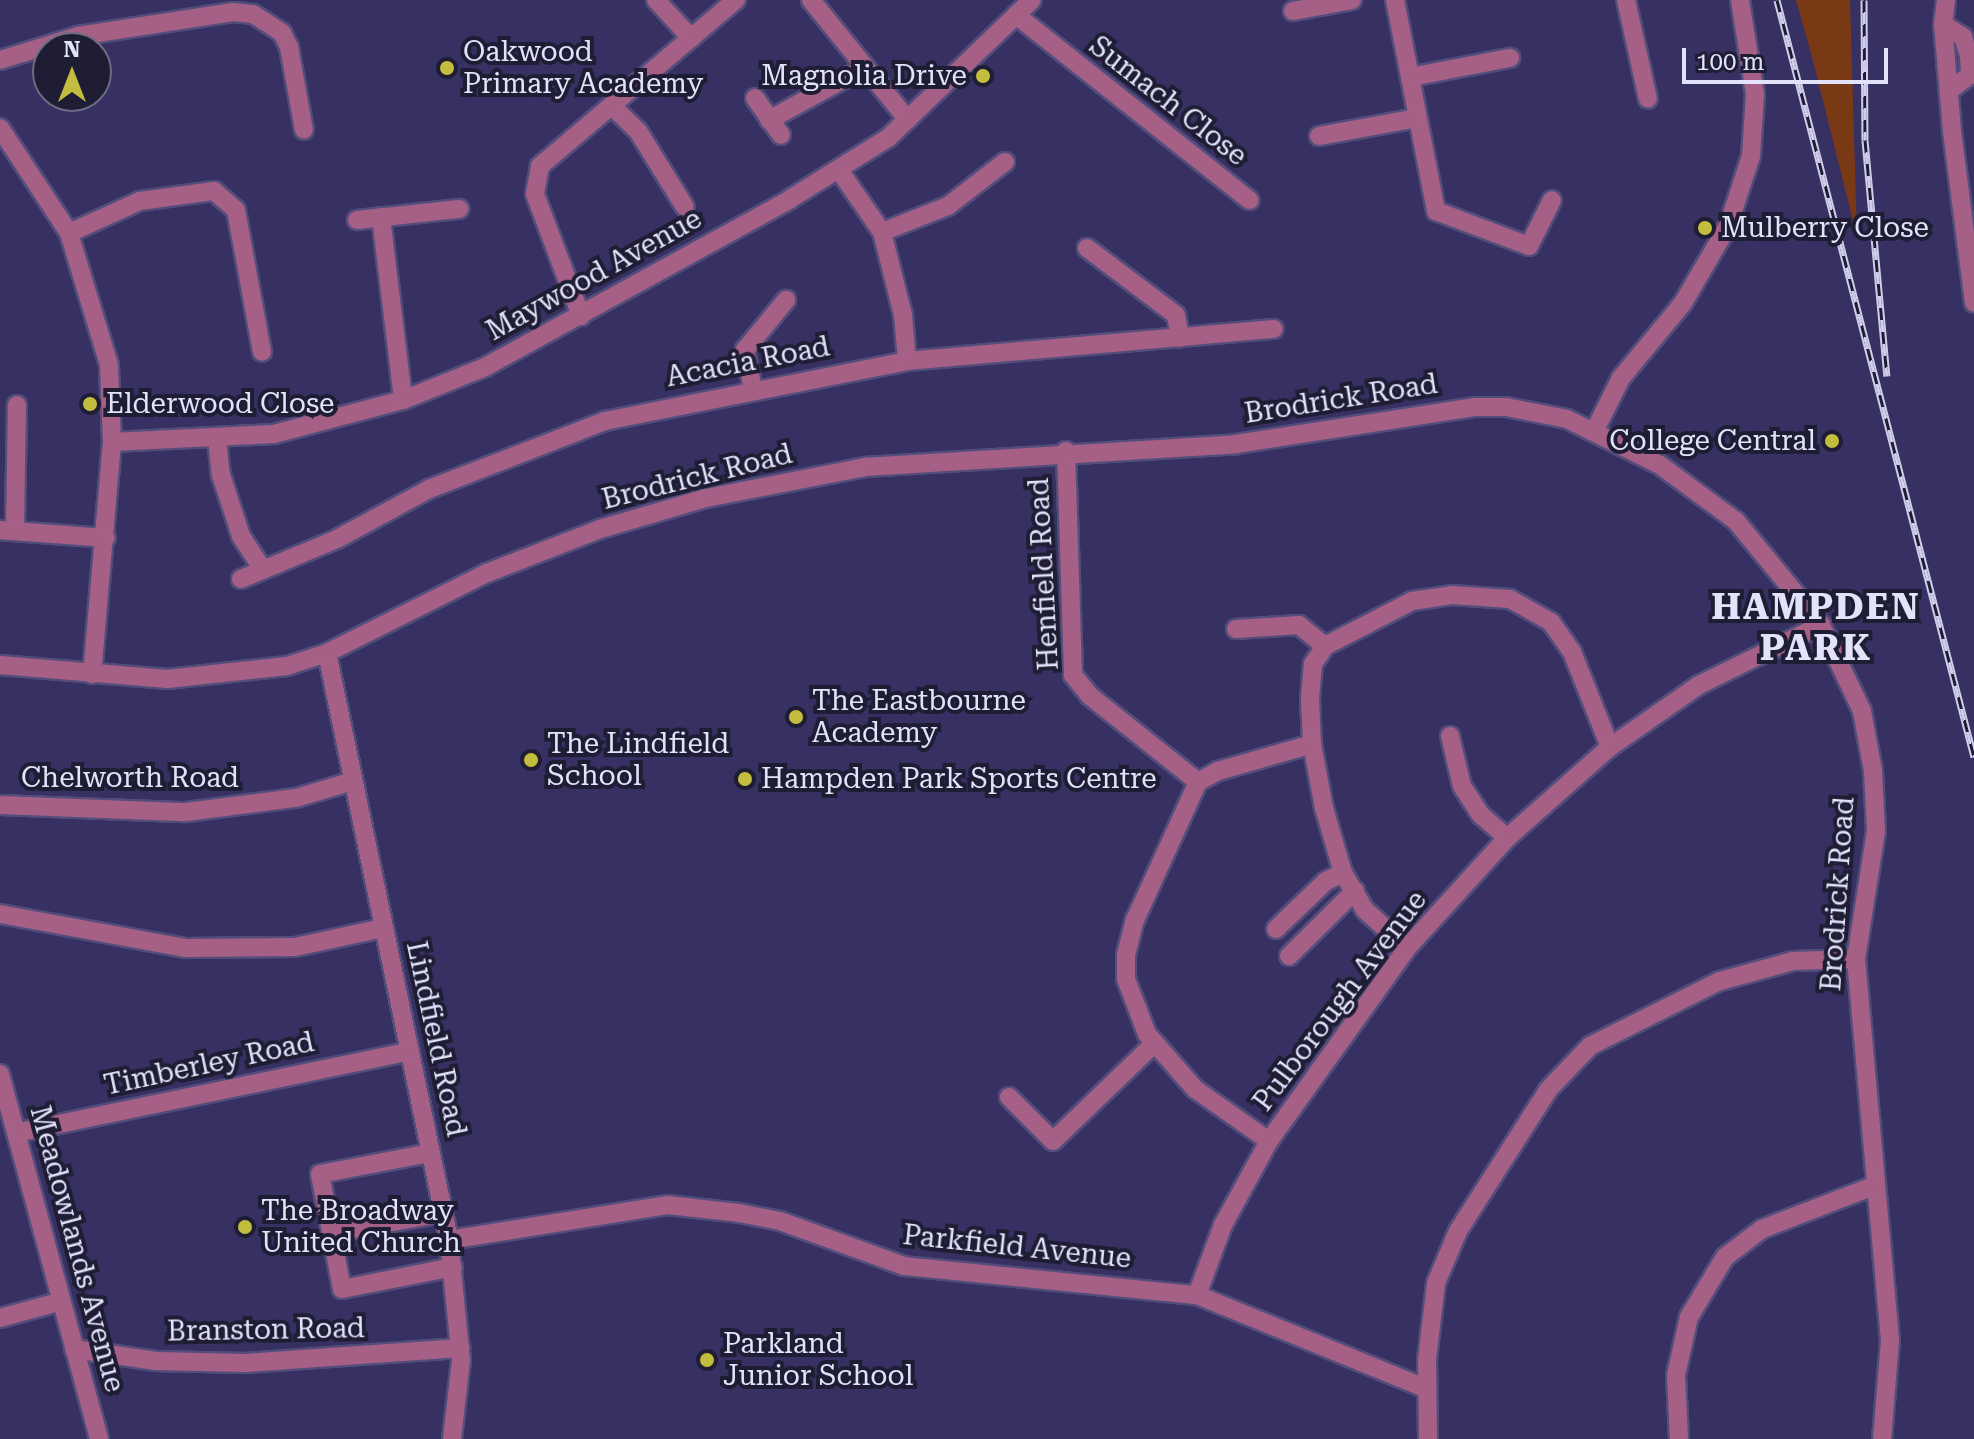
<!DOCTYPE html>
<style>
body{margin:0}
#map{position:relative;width:1974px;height:1439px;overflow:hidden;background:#373163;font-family:"Roboto Serif",serif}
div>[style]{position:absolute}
.green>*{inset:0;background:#793915}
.roads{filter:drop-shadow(2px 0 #534d7b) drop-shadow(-2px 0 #534d7b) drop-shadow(0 2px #534d7b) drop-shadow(0 -2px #534d7b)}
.minor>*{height:18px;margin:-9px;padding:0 9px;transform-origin:9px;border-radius:9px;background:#a66086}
.rail>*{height:7px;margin-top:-3.5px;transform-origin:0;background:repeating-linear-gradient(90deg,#1f1d34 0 12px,#d0ceea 0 24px);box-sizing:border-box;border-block:2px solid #d0ceea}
.dots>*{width:22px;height:22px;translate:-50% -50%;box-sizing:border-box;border:4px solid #1f1d34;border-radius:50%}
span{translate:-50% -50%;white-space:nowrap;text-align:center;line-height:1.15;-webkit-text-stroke:8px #1f1d34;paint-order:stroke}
.poi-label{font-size:28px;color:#e3e2fb}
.left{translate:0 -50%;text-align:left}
.right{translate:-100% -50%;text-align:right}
.street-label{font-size:28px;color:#e3e2fb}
.district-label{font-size:36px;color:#e3e2fb;font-weight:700;letter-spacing:2px}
.north{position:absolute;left:32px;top:32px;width:80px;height:80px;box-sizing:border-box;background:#1f1d34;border:2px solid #6d6c84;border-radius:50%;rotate:0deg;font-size:22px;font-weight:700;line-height:32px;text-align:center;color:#e3e2fb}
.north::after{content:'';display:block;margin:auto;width:28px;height:36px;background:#c3bd3f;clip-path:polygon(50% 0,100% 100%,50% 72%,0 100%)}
.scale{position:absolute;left:1682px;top:48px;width:206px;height:36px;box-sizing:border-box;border:4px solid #e3e2fb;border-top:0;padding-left:10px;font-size:24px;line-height:28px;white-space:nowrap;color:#e3e2fb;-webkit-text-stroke:6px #1f1d34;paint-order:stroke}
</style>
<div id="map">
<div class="green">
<i style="clip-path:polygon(1796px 0,1850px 0,1857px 237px,1812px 57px)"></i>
</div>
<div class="roads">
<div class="minor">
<i style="left:656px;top:0;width:52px;rotate:47.4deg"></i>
<i style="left:811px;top:0;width:154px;rotate:51.1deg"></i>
<i style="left:1395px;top:0;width:215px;rotate:79deg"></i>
<i style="left:1436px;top:211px;width:99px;rotate:20.6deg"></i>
<i style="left:1529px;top:246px;width:51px;rotate:-63.4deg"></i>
<i style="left:1626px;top:0;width:101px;rotate:77.5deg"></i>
<i style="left:1946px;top:0;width:24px;rotate:97deg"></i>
<i style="left:1943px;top:24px;width:107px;rotate:85.2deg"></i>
<i style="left:1952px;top:131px;width:173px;rotate:82.7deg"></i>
<i style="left:1293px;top:11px;width:60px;rotate:-10.6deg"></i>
<i style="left:1016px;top:15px;width:298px;rotate:38.4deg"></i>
<i style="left:1943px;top:24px;width:24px;rotate:33deg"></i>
<i style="left:1963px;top:37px;width:19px;rotate:72deg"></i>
<i style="left:1969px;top:55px;width:20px;rotate:87deg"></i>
<i style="left:1970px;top:75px;width:26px;rotate:143deg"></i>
<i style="left:0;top:60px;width:82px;rotate:-17.1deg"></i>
<i style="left:78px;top:36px;width:157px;rotate:-8.8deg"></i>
<i style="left:233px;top:12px;width:20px;rotate:6deg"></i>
<i style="left:253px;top:14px;width:35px;rotate:33deg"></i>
<i style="left:282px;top:33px;width:16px;rotate:63deg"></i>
<i style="left:289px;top:47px;width:84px;rotate:79.8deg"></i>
<i style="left:1411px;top:77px;width:101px;rotate:-10.9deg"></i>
<i style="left:755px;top:98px;width:45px;rotate:54.9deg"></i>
<i style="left:613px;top:107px;width:35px;rotate:44deg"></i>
<i style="left:638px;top:131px;width:89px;rotate:58.3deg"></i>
<i style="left:769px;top:120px;width:106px;rotate:-28.7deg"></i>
<i style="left:0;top:128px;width:126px;rotate:56.7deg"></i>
<i style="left:69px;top:233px;width:138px;rotate:73.1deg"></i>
<i style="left:109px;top:365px;width:77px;rotate:87.8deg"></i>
<i style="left:112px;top:442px;width:233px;rotate:94.9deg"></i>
<i style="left:1319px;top:136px;width:100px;rotate:-10.4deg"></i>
<i style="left:839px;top:170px;width:75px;rotate:55.3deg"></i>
<i style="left:882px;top:232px;width:86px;rotate:75.8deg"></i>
<i style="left:903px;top:315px;width:46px;rotate:85deg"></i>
<i style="left:381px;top:217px;width:184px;rotate:83.1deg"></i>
<i style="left:357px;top:220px;width:103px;rotate:-6.2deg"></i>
<i style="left:882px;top:232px;width:71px;rotate:-21.5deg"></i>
<i style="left:948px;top:206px;width:72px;rotate:-37.7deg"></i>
<i style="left:69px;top:233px;width:78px;rotate:-24.3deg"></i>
<i style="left:140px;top:201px;width:75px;rotate:-7.7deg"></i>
<i style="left:214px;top:191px;width:29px;rotate:41deg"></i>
<i style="left:236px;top:210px;width:144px;rotate:79.6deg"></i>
<i style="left:1087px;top:248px;width:111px;rotate:37deg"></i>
<i style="left:1176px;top:315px;width:23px;rotate:80deg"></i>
<i style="left:581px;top:316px;width:130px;rotate:-110.7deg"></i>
<i style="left:535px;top:194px;width:28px;rotate:-80deg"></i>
<i style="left:540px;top:166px;width:257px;rotate:-40.3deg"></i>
<i style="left:753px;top:389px;width:40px;rotate:-102deg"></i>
<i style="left:745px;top:350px;width:65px;rotate:-50.6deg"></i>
<i style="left:1595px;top:430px;width:58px;rotate:-63.4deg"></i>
<i style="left:1621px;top:378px;width:97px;rotate:-50.4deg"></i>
<i style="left:1683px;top:303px;width:89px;rotate:-59.7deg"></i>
<i style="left:1728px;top:226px;width:74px;rotate:-71.8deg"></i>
<i style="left:1751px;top:156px;width:62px;rotate:-86.3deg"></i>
<i style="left:1755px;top:94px;width:95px;rotate:-99.1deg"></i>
<i style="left:217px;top:439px;width:36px;rotate:84deg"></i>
<i style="left:221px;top:475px;width:64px;rotate:71.8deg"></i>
<i style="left:241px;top:536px;width:38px;rotate:57deg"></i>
<i style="left:112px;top:442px;width:162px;rotate:-2.8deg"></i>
<i style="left:274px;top:434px;width:133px;rotate:-14.8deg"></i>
<i style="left:403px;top:400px;width:88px;rotate:-21.9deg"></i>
<i style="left:485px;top:367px;width:348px;rotate:-28.8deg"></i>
<i style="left:790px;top:199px;width:115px;rotate:-31.9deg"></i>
<i style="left:888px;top:138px;width:199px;rotate:-43.8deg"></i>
<i style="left:1066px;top:451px;width:224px;rotate:88.2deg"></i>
<i style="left:1073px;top:675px;width:27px;rotate:51deg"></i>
<i style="left:1090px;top:696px;width:138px;rotate:38.5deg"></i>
<i style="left:15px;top:529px;width:124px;rotate:-89.1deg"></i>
<i style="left:0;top:530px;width:106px;rotate:4.3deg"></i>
<i style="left:241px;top:579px;width:104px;rotate:-22.6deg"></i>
<i style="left:337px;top:539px;width:105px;rotate:-28.5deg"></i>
<i style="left:429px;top:489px;width:189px;rotate:-21.1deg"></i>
<i style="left:605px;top:421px;width:308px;rotate:-11.2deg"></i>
<i style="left:907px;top:361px;width:368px;rotate:-5deg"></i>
<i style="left:1236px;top:629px;width:63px;rotate:-3.6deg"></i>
<i style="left:1299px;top:625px;width:33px;rotate:39deg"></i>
<i style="left:327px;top:653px;width:600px;rotate:78.26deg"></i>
<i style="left:449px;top:1240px;width:121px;rotate:84.3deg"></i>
<i style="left:461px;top:1360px;width:80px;rotate:96.5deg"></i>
<i style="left:0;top:665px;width:168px;rotate:4.8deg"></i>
<i style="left:167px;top:679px;width:121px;rotate:-6.2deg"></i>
<i style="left:287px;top:666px;width:42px;rotate:-18deg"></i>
<i style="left:327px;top:653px;width:179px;rotate:-26.6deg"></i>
<i style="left:487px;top:573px;width:121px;rotate:-21.3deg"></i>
<i style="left:600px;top:529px;width:110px;rotate:-16.3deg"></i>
<i style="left:706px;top:498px;width:162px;rotate:-11deg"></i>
<i style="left:865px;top:467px;width:372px;rotate:-3.5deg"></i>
<i style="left:1236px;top:444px;width:241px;rotate:-8.8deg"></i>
<i style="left:1474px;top:407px;width:32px"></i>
<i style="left:1506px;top:407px;width:62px;rotate:11.1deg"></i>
<i style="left:1567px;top:419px;width:104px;rotate:26.3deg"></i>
<i style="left:1660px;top:465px;width:94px;rotate:36.4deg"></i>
<i style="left:1736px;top:521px;width:134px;rotate:50.7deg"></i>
<i style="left:1821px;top:625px;width:95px;rotate:64.5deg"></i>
<i style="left:1862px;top:711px;width:61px;rotate:79.6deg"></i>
<i style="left:1873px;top:771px;width:60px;rotate:87.1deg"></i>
<i style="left:1876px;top:831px;width:130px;rotate:98.9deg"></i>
<i style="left:1856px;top:959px;width:383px;rotate:84.9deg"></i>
<i style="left:1890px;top:1340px;width:99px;rotate:94.6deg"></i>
<i style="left:1450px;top:736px;width:51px;rotate:76.5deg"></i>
<i style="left:1462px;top:786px;width:35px;rotate:57deg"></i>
<i style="left:1481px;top:815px;width:35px;rotate:41deg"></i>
<i style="left:0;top:805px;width:186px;rotate:2.2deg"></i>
<i style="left:186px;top:812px;width:111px;rotate:-7.3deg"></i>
<i style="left:296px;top:798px;width:59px;rotate:-16.6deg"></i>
<i style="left:0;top:914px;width:189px;rotate:10.4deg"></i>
<i style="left:186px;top:948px;width:109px;rotate:-0.5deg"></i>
<i style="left:295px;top:947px;width:91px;rotate:-12.1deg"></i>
<i style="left:1276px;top:929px;width:69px;rotate:-43.8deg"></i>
<i style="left:1326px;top:881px;width:19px;rotate:-25deg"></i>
<i style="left:1407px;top:948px;width:57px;rotate:-137.9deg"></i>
<i style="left:1365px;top:910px;width:43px;rotate:-120.7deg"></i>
<i style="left:1343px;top:873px;width:68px;rotate:-106.3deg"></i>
<i style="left:1324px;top:808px;width:65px;rotate:-100.6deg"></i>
<i style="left:1312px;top:744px;width:46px;rotate:-92.5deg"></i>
<i style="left:1310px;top:698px;width:34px;rotate:-85deg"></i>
<i style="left:1313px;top:664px;width:22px;rotate:-56deg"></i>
<i style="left:1325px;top:646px;width:98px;rotate:-27.3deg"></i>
<i style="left:1412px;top:601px;width:40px;rotate:-8.5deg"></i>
<i style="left:1452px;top:595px;width:58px;rotate:3.9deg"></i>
<i style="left:1510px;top:599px;width:47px;rotate:29.3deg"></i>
<i style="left:1551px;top:622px;width:37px;rotate:55deg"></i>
<i style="left:1572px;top:652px;width:102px;rotate:68.2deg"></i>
<i style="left:1289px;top:956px;width:93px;rotate:-44.6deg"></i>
<i style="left:0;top:1074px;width:378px;rotate:74.8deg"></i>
<i style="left:1009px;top:1097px;width:62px;rotate:45deg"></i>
<i style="left:1053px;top:1141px;width:141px;rotate:-43.9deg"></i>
<i style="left:20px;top:1132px;width:398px;rotate:-11.7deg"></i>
<i style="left:1269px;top:1141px;width:90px;rotate:-144.9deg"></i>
<i style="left:1195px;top:1089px;width:73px;rotate:-131.1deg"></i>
<i style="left:1147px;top:1034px;width:59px;rotate:-110.9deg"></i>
<i style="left:1126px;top:979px;width:24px;rotate:-90deg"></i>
<i style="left:1126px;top:955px;width:36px;rotate:-76deg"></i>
<i style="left:1135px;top:920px;width:152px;rotate:-65.5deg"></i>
<i style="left:1198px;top:782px;width:23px;rotate:-29deg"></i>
<i style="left:1218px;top:771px;width:98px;rotate:-16deg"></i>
<i style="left:430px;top:1153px;width:112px;rotate:169.2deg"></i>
<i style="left:320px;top:1174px;width:117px;rotate:79.2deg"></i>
<i style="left:342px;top:1289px;width:113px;rotate:-11.2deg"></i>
<i style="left:331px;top:1233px;width:114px;rotate:-10.1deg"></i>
<i style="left:449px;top:1240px;width:222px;rotate:-9.1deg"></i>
<i style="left:668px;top:1205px;width:71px;rotate:6.4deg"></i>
<i style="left:739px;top:1213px;width:42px;rotate:11deg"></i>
<i style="left:780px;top:1221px;width:132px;rotate:19.9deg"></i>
<i style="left:904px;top:1266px;width:294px;rotate:5.7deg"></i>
<i style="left:1197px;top:1295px;width:248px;rotate:22.2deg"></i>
<i style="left:1197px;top:1295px;width:75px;rotate:-69.6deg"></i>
<i style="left:1223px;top:1225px;width:96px;rotate:-61.3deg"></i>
<i style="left:1269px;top:1141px;width:237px;rotate:-54.4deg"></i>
<i style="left:1407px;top:948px;width:149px;rotate:-47.7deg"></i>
<i style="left:1507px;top:838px;width:137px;rotate:-41.5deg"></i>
<i style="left:1610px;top:747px;width:108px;rotate:-34.9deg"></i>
<i style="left:1699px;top:685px;width:136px;rotate:-26.2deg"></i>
<i style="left:0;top:1318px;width:60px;rotate:-15.4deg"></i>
<i style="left:74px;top:1349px;width:83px;rotate:8.3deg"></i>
<i style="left:156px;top:1361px;width:89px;rotate:1.3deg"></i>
<i style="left:245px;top:1363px;width:216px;rotate:-4deg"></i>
<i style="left:1428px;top:1439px;width:80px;rotate:-90.7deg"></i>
<i style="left:1427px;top:1359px;width:77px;rotate:-83.2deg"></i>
<i style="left:1436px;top:1283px;width:56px;rotate:-67.1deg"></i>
<i style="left:1458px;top:1231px;width:167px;rotate:-57.4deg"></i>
<i style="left:1548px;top:1090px;width:61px;rotate:-46.3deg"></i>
<i style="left:1590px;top:1046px;width:145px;rotate:-26.6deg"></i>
<i style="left:1720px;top:981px;width:76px;rotate:-15.3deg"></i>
<i style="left:1793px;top:961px;width:63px;rotate:-1.8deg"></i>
<i style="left:1679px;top:1439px;width:64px;rotate:-92.7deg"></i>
<i style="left:1676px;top:1375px;width:59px;rotate:-77.4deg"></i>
<i style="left:1689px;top:1317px;width:70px;rotate:-59deg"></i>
<i style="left:1725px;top:1257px;width:46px;rotate:-37.1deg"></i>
<i style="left:1762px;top:1229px;width:122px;rotate:-21.1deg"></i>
</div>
</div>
<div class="rail">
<i style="left:1777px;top:0;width:782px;rotate:75.41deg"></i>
<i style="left:1864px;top:0;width:140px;rotate:89.6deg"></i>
<i style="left:1865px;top:140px;width:237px;rotate:84.7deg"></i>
</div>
<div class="dots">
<i style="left:447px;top:68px;background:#c3bd3f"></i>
<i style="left:983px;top:76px;background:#c3bd3f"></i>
<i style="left:1705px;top:228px;background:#c3bd3f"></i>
<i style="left:90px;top:404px;background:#c3bd3f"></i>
<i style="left:1832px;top:441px;background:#c3bd3f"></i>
<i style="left:796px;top:717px;background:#c3bd3f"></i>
<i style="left:531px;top:760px;background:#c3bd3f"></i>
<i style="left:745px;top:779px;background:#c3bd3f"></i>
<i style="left:245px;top:1227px;background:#c3bd3f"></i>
<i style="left:707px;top:1360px;background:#c3bd3f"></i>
</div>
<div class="poi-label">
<span class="left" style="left:463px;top:68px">Oakwood<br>Primary Academy</span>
<span class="right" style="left:967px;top:76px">Magnolia Drive</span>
<span class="left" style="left:1721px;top:228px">Mulberry Close</span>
<span class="left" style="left:106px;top:404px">Elderwood Close</span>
<span class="right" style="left:1816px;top:441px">College Central</span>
<span class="left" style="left:812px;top:717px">The Eastbourne<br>Academy</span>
<span class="left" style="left:547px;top:760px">The Lindfield<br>School</span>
<span class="left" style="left:761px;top:779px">Hampden Park Sports Centre</span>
<span class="left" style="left:261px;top:1227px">The Broadway<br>United Church</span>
<span class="left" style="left:723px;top:1360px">Parkland<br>Junior School</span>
</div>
<div class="street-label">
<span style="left:1168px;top:101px;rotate:38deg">Sumach Close</span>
<span style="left:594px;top:275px;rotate:-29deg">Maywood Avenue</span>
<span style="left:748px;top:362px;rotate:-11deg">Acacia Road</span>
<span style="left:1341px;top:399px;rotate:-9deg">Brodrick Road</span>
<span style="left:697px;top:477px;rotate:-14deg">Brodrick Road</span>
<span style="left:1044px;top:574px;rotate:-93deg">Henfield Road</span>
<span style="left:130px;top:778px">Chelworth Road</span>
<span style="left:1838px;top:894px;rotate:-86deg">Brodrick Road</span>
<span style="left:1340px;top:1001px;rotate:-53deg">Pulborough Avenue</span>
<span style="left:436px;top:1039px;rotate:78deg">Lindfield Road</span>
<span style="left:209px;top:1064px;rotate:-12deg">Timberley Road</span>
<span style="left:1017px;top:1247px;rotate:6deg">Parkfield Avenue</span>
<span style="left:77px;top:1249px;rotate:75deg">Meadowlands Avenue</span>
<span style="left:266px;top:1330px;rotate:-1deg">Branston Road</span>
</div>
<div class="district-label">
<span style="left:1816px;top:628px">HAMPDEN<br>PARK</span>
</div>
<div class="north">N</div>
<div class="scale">100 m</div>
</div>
